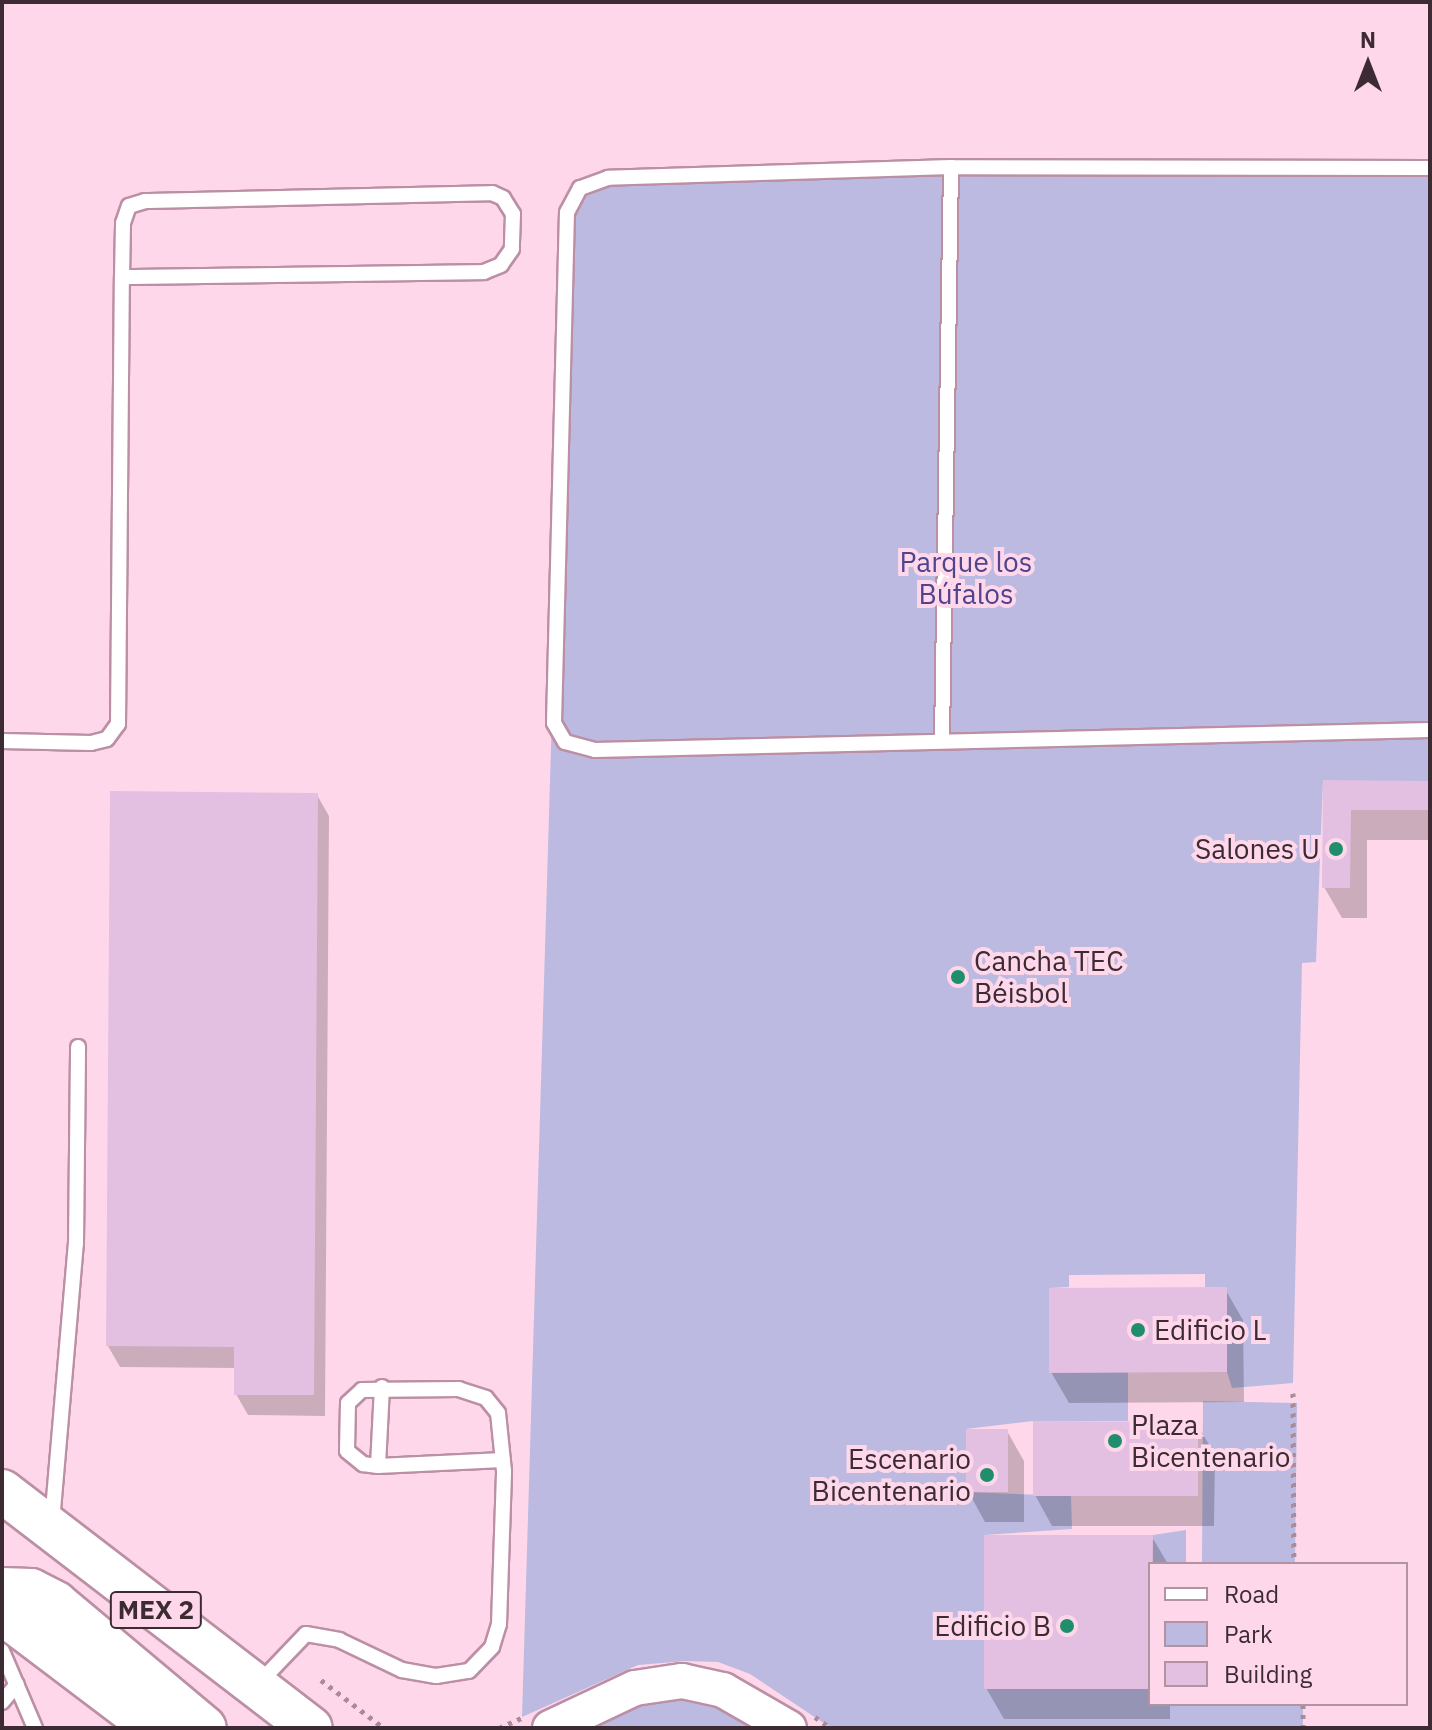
<!DOCTYPE html>
<meta charset="utf-8">
<style>
body{margin:0}
#map{position:relative;width:1432px;height:1730px;overflow:hidden;background:#fed8ea;font-family:"IBM Plex Sans",sans-serif}
div>[style]{position:absolute}
.green>*{inset:0;background:#bcbae1}
.shadow>*{inset:0;background:#0003}
.building>*{inset:0;background:#e3bfe1}
.path>*{height:5px;margin-top:-2.5px;transform-origin:0;background:repeating-linear-gradient(90deg,#a98b99 0 4px,transparent 0 10px)}
.roads{filter:drop-shadow(2px 0 #bc8fa5) drop-shadow(-2px 0 #bc8fa5) drop-shadow(0 2px #bc8fa5) drop-shadow(0 -2px #bc8fa5)}
.service>*{height:14px;margin:-7px;padding:0 7px;transform-origin:7px;border-radius:7px;background:#fff}
.tertiary>*{height:34px;margin:-17px;padding:0 17px;transform-origin:17px;border-radius:17px;background:#fff}
.primary>*{height:42px;margin:-21px;padding:0 21px;transform-origin:21px;border-radius:21px;background:#fff}
.dots>*{width:22px;height:22px;translate:-50% -50%;box-sizing:border-box;border:4px solid #fed8ea;border-radius:50%}
span{translate:-50% -50%;white-space:nowrap;text-align:center;line-height:1.15;-webkit-text-stroke:8px #fed8ea;paint-order:stroke}
.shield-label span{padding:2px 6px;background:#fed8ea;border:2px solid;border-radius:6px;-webkit-text-stroke-width:0}
.shield-label{font-size:26px;color:#3d2b34;font-weight:700}
.park-label{font-size:28px;color:#4f448d}
.poi-label{font-size:28px;color:#3d2b34}
.right{translate:-100% -50%;text-align:right}
.left{translate:0 -50%;text-align:left}
.frame{position:absolute;inset:0;border:4px solid #3d2b34;pointer-events:none}
.legend{position:absolute;left:1148px;top:1562px;width:260px;height:144px;box-sizing:border-box;background:#fed8ea;border:2px solid #b193a1;margin:0;padding:10px 14px;list-style:none;font-size:24px;color:#3d2b34}
.legend li{display:flex;align-items:center;gap:16px;height:40px}
.legend b{width:40px;border:2px solid #b193a1}
.north{position:absolute;left:1328px;top:24px;width:80px;height:80px;-webkit-text-stroke:6px #fed8ea;paint-order:stroke;rotate:0deg;font-size:22px;font-weight:700;line-height:32px;text-align:center;color:#3d2b34}
.north::after{content:'';display:block;margin:auto;width:28px;height:36px;background:#3d2b34;clip-path:polygon(50% 0,100% 100%,50% 72%,0 100%)}
</style>
<div id="map">
<div class="green">
<i style="clip-path:polygon(1430px 168px,1430px 781px,1323px 781px,1316px 962px,1302px 963px,1293px 1383px,1232px 1388px,1227px 1372px,1227px 1287px,1205px 1287px,1205px 1274px,1069px 1275px,1069px 1287px,1049px 1288px,1049px 1372px,1128px 1372px,1128px 1421px,1033px 1421px,966px 1429px,966px 1492px,1071px 1496px,1072px 1529px,984px 1535px,984px 1689px,1150px 1689px,1150px 1704px,1303px 1704px,1303px 1728px,831px 1728px,750px 1674px,718px 1662px,686px 1661px,638px 1665px,522px 1717px,567px 212px,572px 200px,608px 178px)"></i>
<i style="clip-path:polygon(1203px 1401px,1297px 1403px,1295px 1564px,1202px 1564px)"></i>
<i style="clip-path:polygon(1186px 1530px,1186px 1564px,1153px 1564px,1153px 1535px)"></i>
<i style="clip-path:polygon(677px 1693px,742px 1711px,765px 1728px,567px 1728px,568px 1719px)"></i>
</div>
<div class="shadow">
<i style="clip-path:polygon(1325px 782px,1430px 783px,1430px 840px,1367px 840px,1367px 918px,1342px 918px,1324px 887px)"></i>
<i style="clip-path:polygon(317px 795px,329px 816px,325px 1416px,248px 1415px,236px 1394px,236px 1368px,120px 1367px,108px 1346px)"></i>
<i style="clip-path:polygon(1225px 1289px,1243px 1320px,1244px 1402px,1069px 1403px,1051px 1372px)"></i>
<i style="clip-path:polygon(1197px 1424px,1215px 1455px,1214px 1526px,1052px 1526px,1035px 1495px)"></i>
<i style="clip-path:polygon(1007px 1431px,1024px 1461px,1024px 1522px,985px 1522px,968px 1491px)"></i>
<i style="clip-path:polygon(1152px 1537px,1168px 1564px,1150px 1564px,1150px 1704px,1170px 1704px,1170px 1719px,1004px 1719px,986px 1688px)"></i>
</div>
<div class="building">
<i style="clip-path:polygon(1323px 780px,1430px 781px,1430px 810px,1351px 810px,1350px 888px,1322px 888px)"></i>
<i style="clip-path:polygon(110px 791px,318px 793px,314px 1395px,234px 1395px,234px 1347px,106px 1346px)"></i>
<i style="clip-path:polygon(1227px 1287px,1227px 1372px,1049px 1373px,1049px 1288px)"></i>
<i style="clip-path:polygon(1033px 1421px,1198px 1422px,1198px 1496px,1033px 1496px)"></i>
<i style="clip-path:polygon(966px 1429px,1008px 1429px,1008px 1492px,966px 1492px)"></i>
<i style="clip-path:polygon(984px 1535px,1153px 1535px,1150px 1689px,984px 1689px)"></i>
</div>
<div class="path">
<i style="left:1293px;top:1393px;width:171px;rotate:89.7deg"></i>
<i style="left:321px;top:1680px;width:79px;rotate:37.3deg"></i>
<i style="left:1303px;top:1704px;width:24px;rotate:90deg"></i>
<i style="left:815px;top:1717px;width:19px;rotate:35deg"></i>
<i style="left:499px;top:1728px;width:27px;rotate:-24deg"></i>
</div>
<div class="roads">
<div class="service">
<i style="left:1430px;top:168px;width:479px;rotate:-179.9deg"></i>
<i style="left:951px;top:167px;width:343px;rotate:178.2deg"></i>
<i style="left:608px;top:178px;width:30px;rotate:160deg"></i>
<i style="left:580px;top:188px;width:27px;rotate:118deg"></i>
<i style="left:567px;top:212px;width:511px;rotate:91.46deg"></i>
<i style="left:554px;top:723px;width:22px;rotate:60deg"></i>
<i style="left:565px;top:742px;width:31px;rotate:15deg"></i>
<i style="left:595px;top:750px;width:835px;rotate:-1.37deg"></i>
<i style="left:492px;top:193px;width:12px;rotate:24deg"></i>
<i style="left:503px;top:198px;width:19px;rotate:58deg"></i>
<i style="left:513px;top:214px;width:35px;rotate:92deg"></i>
<i style="left:512px;top:249px;width:19px;rotate:125deg"></i>
<i style="left:501px;top:265px;width:18px;rotate:158deg"></i>
<i style="left:484px;top:272px;width:362px;rotate:179.2deg"></i>
<i style="left:122px;top:277px;width:54px;rotate:-88.9deg"></i>
<i style="left:123px;top:223px;width:18px;rotate:-71deg"></i>
<i style="left:129px;top:206px;width:17px;rotate:-17deg"></i>
<i style="left:145px;top:201px;width:347px;rotate:-1.3deg"></i>
<i style="left:942px;top:739px;width:572px;rotate:-89.1deg"></i>
<i style="left:2px;top:741px;width:89px;rotate:1.3deg"></i>
<i style="left:91px;top:743px;width:16px;rotate:-14deg"></i>
<i style="left:107px;top:739px;width:19px;rotate:-54deg"></i>
<i style="left:118px;top:724px;width:447px;rotate:-89.5deg"></i>
<i style="left:382px;top:1387px;width:79px;rotate:92.9deg"></i>
<i style="left:378px;top:1466px;width:125px;rotate:-2.7deg"></i>
<i style="left:52px;top:1522px;width:279px;rotate:-85.1deg"></i>
<i style="left:76px;top:1244px;width:197px;rotate:-89.4deg"></i>
<i style="left:2px;top:1651px;width:84px;rotate:66.8deg"></i>
<i style="left:258px;top:1684px;width:69px;rotate:-46.2deg"></i>
<i style="left:306px;top:1634px;width:34px;rotate:10deg"></i>
<i style="left:339px;top:1640px;width:70px;rotate:25.5deg"></i>
<i style="left:402px;top:1670px;width:35px;rotate:10deg"></i>
<i style="left:436px;top:1676px;width:33px;rotate:-9deg"></i>
<i style="left:469px;top:1671px;width:33px;rotate:-46deg"></i>
<i style="left:492px;top:1647px;width:24px;rotate:-73deg"></i>
<i style="left:499px;top:1624px;width:153px;rotate:-88.1deg"></i>
<i style="left:504px;top:1471px;width:58px;rotate:-95.9deg"></i>
<i style="left:498px;top:1413px;width:19px;rotate:-129deg"></i>
<i style="left:486px;top:1398px;width:28px;rotate:-162deg"></i>
<i style="left:459px;top:1389px;width:97px;rotate:179.4deg"></i>
<i style="left:362px;top:1390px;width:19px;rotate:137deg"></i>
<i style="left:348px;top:1403px;width:48px;rotate:91.2deg"></i>
<i style="left:347px;top:1451px;width:21px;rotate:39deg"></i>
<i style="left:363px;top:1464px;width:15px;rotate:8deg"></i>
<i style="left:2px;top:1702px;width:23px;rotate:-50deg"></i>
</div>
<div class="tertiary">
<i style="left:550px;top:1728px;width:94px;rotate:-25.2deg"></i>
<i style="left:635px;top:1688px;width:48px;rotate:-8.5deg"></i>
<i style="left:682px;top:1681px;width:42px;rotate:12.4deg"></i>
<i style="left:723px;top:1690px;width:76px;rotate:29.9deg"></i>
</div>
<div class="primary">
<i style="left:2px;top:1491px;width:389px;rotate:37.5deg"></i>
<i style="left:2px;top:1589px;width:29px;rotate:2deg"></i>
<i style="left:31px;top:1590px;width:28px;rotate:27deg"></i>
<i style="left:56px;top:1603px;width:194px;rotate:40deg"></i>
<i style="left:2px;top:1613px;width:191px;rotate:37.1deg"></i>
</div>
</div>
<div class="dots">
<i style="left:1336px;top:849px;background:#208d6c"></i>
<i style="left:958px;top:977px;background:#208d6c"></i>
<i style="left:1138px;top:1330px;background:#208d6c"></i>
<i style="left:1115px;top:1441px;background:#208d6c"></i>
<i style="left:987px;top:1475px;background:#208d6c"></i>
<i style="left:1067px;top:1626px;background:#208d6c"></i>
</div>
<div class="shield-label">
<span style="left:156px;top:1610px">MEX 2</span>
</div>
<div class="park-label">
<span style="left:966px;top:578px">Parque los<br>Búfalos</span>
</div>
<div class="poi-label">
<span class="right" style="left:1320px;top:849px">Salones U</span>
<span class="left" style="left:974px;top:977px">Cancha TEC<br>Béisbol</span>
<span class="left" style="left:1154px;top:1330px">Edificio L</span>
<span class="left" style="left:1131px;top:1441px">Plaza<br>Bicentenario</span>
<span class="right" style="left:971px;top:1475px">Escenario<br>Bicentenario</span>
<span class="right" style="left:1051px;top:1626px">Edificio B</span>
</div>
<div class="frame"></div>
<ul class="legend">
<li><b style="height:10px;background:#fff"></b>Road</li>
<li><b style="height:22px;background:#bcbae1"></b>Park</li>
<li><b style="height:22px;background:#e3bfe1"></b>Building</li>
</ul>
<div class="north">N</div>
</div>
